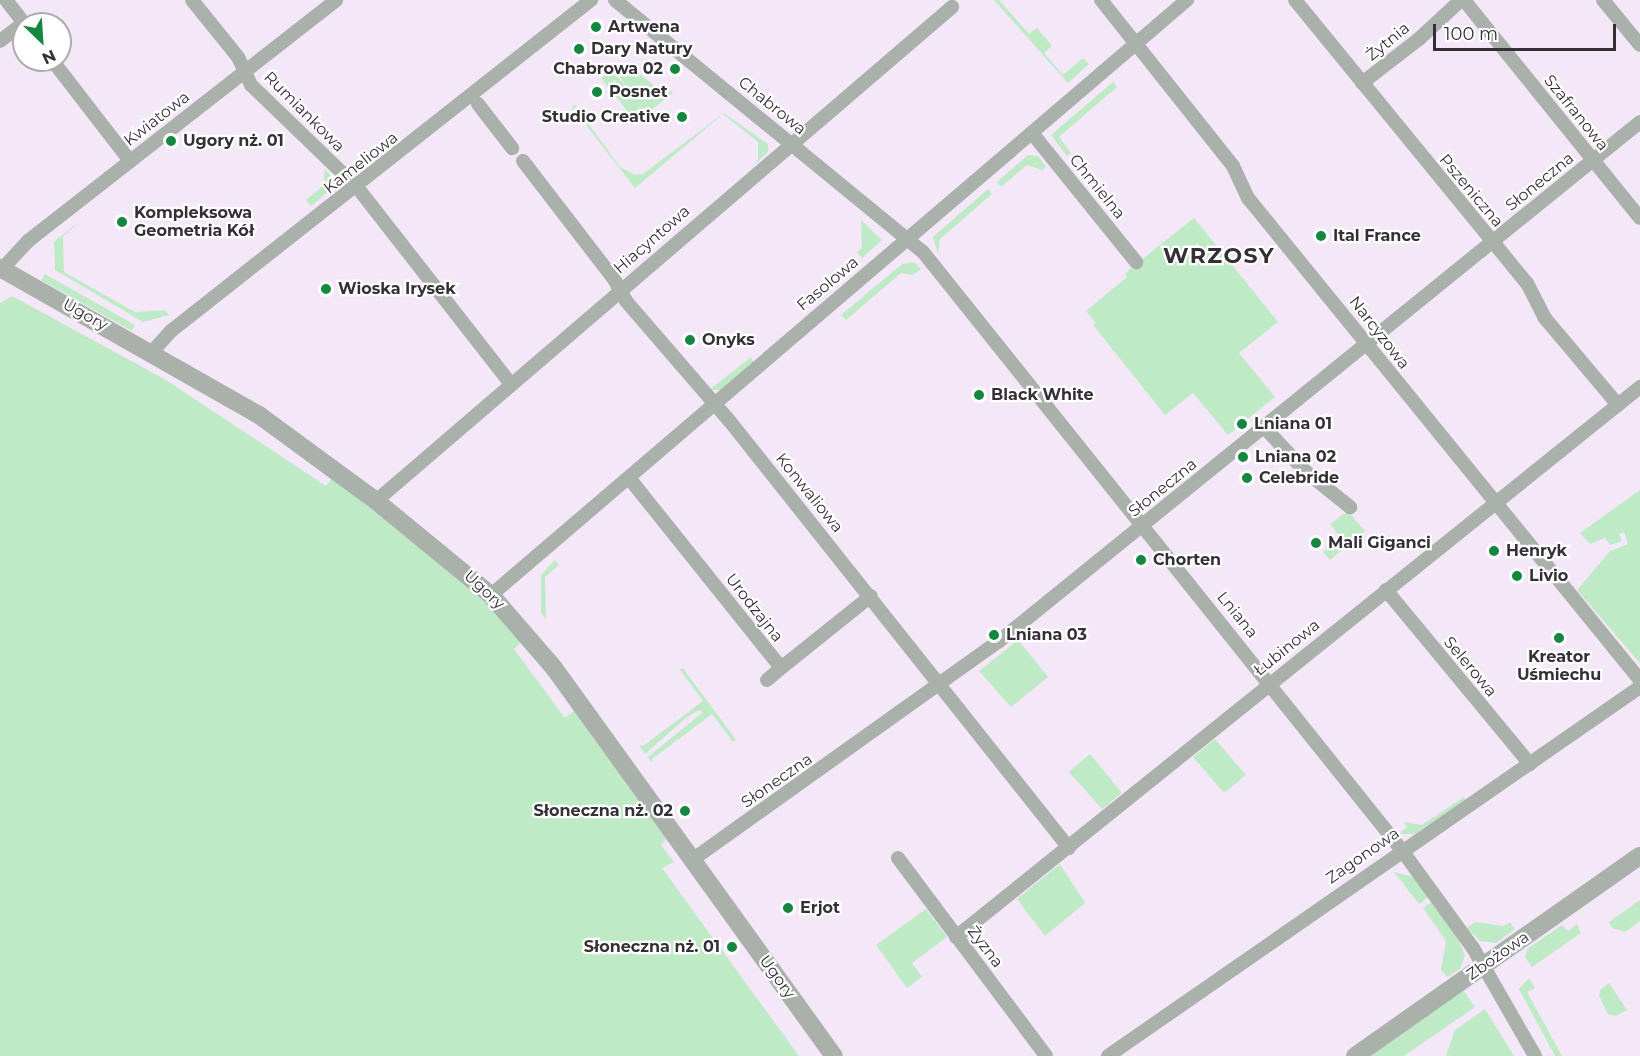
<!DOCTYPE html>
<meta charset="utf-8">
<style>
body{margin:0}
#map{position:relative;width:1640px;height:1056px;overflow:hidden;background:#f3e7f8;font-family:Montserrat,sans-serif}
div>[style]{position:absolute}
.green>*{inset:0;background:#beebc5}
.minor>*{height:14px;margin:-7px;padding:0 7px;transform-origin:7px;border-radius:7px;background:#aab1ab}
.tertiary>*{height:18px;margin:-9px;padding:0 9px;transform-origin:9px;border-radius:9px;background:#aab1ab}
.dots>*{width:16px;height:16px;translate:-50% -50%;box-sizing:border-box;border:3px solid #fff;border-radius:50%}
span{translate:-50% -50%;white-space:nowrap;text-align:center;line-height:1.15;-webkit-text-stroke:4.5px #fff;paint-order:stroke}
.poi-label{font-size:16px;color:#353036;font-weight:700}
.left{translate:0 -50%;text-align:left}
.right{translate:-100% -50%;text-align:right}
.street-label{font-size:16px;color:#353036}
.district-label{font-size:22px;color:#353036;font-weight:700;letter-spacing:1.5px}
.north{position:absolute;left:12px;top:12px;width:60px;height:60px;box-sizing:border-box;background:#fff;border:2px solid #aeacaf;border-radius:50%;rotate:155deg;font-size:16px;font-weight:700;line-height:24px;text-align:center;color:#353036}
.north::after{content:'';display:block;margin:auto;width:21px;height:27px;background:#158740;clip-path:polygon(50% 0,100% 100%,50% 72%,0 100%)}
.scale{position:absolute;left:1433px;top:24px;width:183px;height:27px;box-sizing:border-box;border:3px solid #353036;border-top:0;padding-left:8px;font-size:18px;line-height:21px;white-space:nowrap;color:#353036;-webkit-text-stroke:4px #fff;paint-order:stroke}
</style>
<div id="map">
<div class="green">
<i style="clip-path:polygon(994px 0,999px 0,1029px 34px,1037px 28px,1052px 46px,1044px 53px,1063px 75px,1083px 58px,1089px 64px,1068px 83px)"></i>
<i style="clip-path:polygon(626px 63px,664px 94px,670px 90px,673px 93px,633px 124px,632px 117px,601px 78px,612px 71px,628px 89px,615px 70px,623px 77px,630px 71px)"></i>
<i style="clip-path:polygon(1113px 82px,1117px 87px,1059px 137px,1071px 153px,1067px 156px,1051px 135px)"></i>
<i style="clip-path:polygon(575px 105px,620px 167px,635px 175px,643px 174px,724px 113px,768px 144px,768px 152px,751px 168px,758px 160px,758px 142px,723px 114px,635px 188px,572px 107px)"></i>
<i style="clip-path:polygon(1028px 155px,1038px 156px,1046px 167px,1042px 170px,1027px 165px,1001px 187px,997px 182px)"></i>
<i style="clip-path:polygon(325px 169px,337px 184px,311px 206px,306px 200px,323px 186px)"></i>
<i style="clip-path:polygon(988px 189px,992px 194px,940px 239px,938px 254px,933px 237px)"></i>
<i style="clip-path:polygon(1194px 218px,1278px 322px,1239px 353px,1275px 397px,1228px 435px,1193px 393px,1165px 415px,1093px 325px,1096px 323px,1086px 311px,1127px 277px,1125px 274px,1131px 268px)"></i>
<i style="clip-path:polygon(81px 220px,63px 237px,64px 272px,135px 312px,165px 310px,169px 315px,143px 322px,55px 270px,54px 242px)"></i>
<i style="clip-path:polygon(861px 220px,882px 240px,862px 258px,857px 252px,862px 248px)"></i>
<i style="clip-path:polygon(914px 262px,921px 269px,913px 275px,901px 273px,846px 320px,841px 315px,902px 264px)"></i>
<i style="clip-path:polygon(45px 274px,135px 325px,132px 331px,41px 280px)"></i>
<i style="clip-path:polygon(12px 296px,166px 380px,326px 486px,332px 478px,467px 585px,500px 616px,522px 641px,514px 649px,565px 718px,574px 711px,666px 839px,661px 845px,674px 862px,662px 868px,799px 1056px,0 1056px,0 303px)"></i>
<i style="clip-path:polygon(751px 357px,754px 363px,722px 390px,709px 390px)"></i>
<i style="clip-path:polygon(1640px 490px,1640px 663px,1577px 590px,1610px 551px,1628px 544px,1624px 532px,1619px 534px,1622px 541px,1610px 545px,1605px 538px,1590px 544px,1580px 533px)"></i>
<i style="clip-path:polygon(1348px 511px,1365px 531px,1330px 560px,1323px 552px,1340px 537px,1330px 524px)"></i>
<i style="clip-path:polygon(555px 560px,559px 565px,545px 577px,546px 620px,541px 612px,541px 575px)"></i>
<i style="clip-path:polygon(1018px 640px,1048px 677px,1011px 707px,979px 671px)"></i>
<i style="clip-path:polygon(683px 668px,736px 740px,733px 742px,712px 714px,652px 759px,652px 763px,648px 757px,703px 712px,699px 710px,686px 718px,645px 754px,639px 745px,643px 746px,703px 701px,680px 670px)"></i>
<i style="clip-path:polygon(1215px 739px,1246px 775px,1224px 793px,1193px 757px)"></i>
<i style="clip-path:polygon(1090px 754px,1122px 793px,1102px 809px,1069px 772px)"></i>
<i style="clip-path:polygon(1464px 797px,1466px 800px,1415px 834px,1399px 834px,1407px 827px,1404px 822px,1422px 825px)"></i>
<i style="clip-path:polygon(1060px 864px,1085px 903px,1045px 936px,1017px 899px)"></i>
<i style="clip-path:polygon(1394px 872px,1413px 877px,1428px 897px,1419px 904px)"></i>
<i style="clip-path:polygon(1640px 900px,1640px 921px,1625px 932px,1612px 928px,1609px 922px)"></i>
<i style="clip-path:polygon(1431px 902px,1458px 938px,1465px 956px,1460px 969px,1447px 977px,1441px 970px,1446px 941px,1423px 908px)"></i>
<i style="clip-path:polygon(926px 909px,947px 937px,912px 963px,922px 977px,907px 988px,876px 945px)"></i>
<i style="clip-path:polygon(1475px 922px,1504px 926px,1510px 922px,1515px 929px,1496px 943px,1480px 941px,1467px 928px)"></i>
<i style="clip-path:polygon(1577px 924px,1581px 933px,1532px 967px,1525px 957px,1527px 949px,1562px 925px,1568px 931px)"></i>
<i style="clip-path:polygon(1529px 978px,1535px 988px,1527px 992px,1562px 1056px,1555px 1056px,1519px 989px)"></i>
<i style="clip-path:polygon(1609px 983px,1627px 1010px,1616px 1016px,1608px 1014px,1599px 996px,1600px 990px)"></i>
<i style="clip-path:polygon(1462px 989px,1475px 1007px,1404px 1056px,1367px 1056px)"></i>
<i style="clip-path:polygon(1485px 1009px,1514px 1056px,1446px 1056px,1455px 1030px)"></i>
</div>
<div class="minor">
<i style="left:6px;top:0;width:31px;rotate:52deg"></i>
<i style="left:192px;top:0;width:73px;rotate:51.1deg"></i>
<i style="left:238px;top:57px;width:31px;rotate:65deg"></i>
<i style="left:251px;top:85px;width:147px;rotate:43.9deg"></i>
<i style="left:357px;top:187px;width:249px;rotate:52deg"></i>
<i style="left:615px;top:0;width:398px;rotate:39.3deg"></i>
<i style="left:923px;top:252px;width:765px;rotate:51.32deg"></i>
<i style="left:1401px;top:849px;width:122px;rotate:54deg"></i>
<i style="left:1473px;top:948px;width:125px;rotate:60.1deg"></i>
<i style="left:1101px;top:0;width:212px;rotate:51.5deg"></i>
<i style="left:1233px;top:166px;width:35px;rotate:65deg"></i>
<i style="left:1248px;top:198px;width:621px;rotate:50.88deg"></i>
<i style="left:1295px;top:0;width:366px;rotate:50.7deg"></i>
<i style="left:1527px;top:283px;width:38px;rotate:63deg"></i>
<i style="left:1544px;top:317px;width:115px;rotate:49.9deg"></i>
<i style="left:1464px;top:0;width:280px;rotate:51.1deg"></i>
<i style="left:1603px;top:0;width:58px;rotate:50.6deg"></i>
<i style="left:0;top:41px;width:30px;rotate:-37deg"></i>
<i style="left:52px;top:60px;width:128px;rotate:52.3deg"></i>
<i style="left:1362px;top:83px;width:72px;rotate:-37.7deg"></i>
<i style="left:1419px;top:39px;width:57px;rotate:-42.9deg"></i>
<i style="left:478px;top:104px;width:56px;rotate:52.3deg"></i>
<i style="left:1032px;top:133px;width:166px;rotate:51.1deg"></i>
<i style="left:523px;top:161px;width:149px;rotate:52.4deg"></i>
<i style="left:614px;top:279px;width:25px;rotate:61deg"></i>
<i style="left:626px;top:301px;width:156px;rotate:49.2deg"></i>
<i style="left:728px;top:419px;width:548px;rotate:51.52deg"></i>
<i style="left:2px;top:269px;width:38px;rotate:-47deg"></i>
<i style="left:28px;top:241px;width:391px;rotate:-38deg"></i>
<i style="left:152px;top:352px;width:28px;rotate:-48deg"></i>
<i style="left:171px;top:331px;width:535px;rotate:-38.24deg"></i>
<i style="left:1264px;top:427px;width:60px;rotate:47deg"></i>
<i style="left:1305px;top:471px;width:58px;rotate:38.7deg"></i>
<i style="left:629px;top:478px;width:243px;rotate:51.3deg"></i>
<i style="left:781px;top:668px;width:115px;rotate:-38.7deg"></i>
<i style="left:376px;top:501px;width:759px;rotate:-40.62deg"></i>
<i style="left:1386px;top:590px;width:226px;rotate:50.4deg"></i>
<i style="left:491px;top:595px;width:916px;rotate:-40.53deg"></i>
<i style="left:767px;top:680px;width:18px;rotate:-41deg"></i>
<i style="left:898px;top:858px;width:247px;rotate:53.2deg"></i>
<i style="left:692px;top:860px;width:376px;rotate:-35.5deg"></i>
<i style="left:998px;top:642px;width:826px;rotate:-39.01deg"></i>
<i style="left:956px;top:937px;width:878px;rotate:-38.8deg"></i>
<i style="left:1108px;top:1056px;width:647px;rotate:-34.75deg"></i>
</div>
<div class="tertiary">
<i style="left:0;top:268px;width:298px;rotate:29.6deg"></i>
<i style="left:259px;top:415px;width:145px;rotate:36.3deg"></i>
<i style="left:376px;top:501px;width:149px;rotate:39.3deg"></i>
<i style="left:491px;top:595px;width:96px;rotate:49.2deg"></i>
<i style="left:554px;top:668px;width:478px;rotate:54.2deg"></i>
<i style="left:1355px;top:1056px;width:348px;rotate:-35.1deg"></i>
</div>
<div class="dots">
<i style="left:596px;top:27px;background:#158740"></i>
<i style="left:579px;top:49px;background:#158740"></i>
<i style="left:675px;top:69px;background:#158740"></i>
<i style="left:597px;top:92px;background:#158740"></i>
<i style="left:682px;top:117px;background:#158740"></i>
<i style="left:171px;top:141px;background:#158740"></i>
<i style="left:122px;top:222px;background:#158740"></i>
<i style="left:1321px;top:236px;background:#158740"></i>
<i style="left:326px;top:289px;background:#158740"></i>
<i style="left:690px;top:340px;background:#158740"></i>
<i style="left:979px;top:395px;background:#158740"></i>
<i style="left:1242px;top:424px;background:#158740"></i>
<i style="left:1243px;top:457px;background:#158740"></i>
<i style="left:1247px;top:478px;background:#158740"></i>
<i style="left:1316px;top:543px;background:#158740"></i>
<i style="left:1494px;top:551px;background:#158740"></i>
<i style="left:1141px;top:560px;background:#158740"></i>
<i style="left:1517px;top:576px;background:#158740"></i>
<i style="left:994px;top:635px;background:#158740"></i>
<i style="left:1559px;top:638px;background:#158740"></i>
<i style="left:685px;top:811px;background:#158740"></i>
<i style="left:788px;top:908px;background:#158740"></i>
<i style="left:732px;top:947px;background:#158740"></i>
</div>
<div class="poi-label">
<span class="left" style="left:608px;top:27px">Artwena</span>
<span class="left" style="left:591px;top:49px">Dary Natury</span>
<span class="right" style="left:663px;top:69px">Chabrowa 02</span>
<span class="left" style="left:609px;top:92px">Posnet</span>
<span class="right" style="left:670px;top:117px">Studio Creative</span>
<span class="left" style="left:183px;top:141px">Ugory nż. 01</span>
<span class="left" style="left:134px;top:222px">Kompleksowa<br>Geometria Kół</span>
<span class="left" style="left:1333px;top:236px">Ital France</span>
<span class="left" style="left:338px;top:289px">Wioska Irysek</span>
<span class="left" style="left:702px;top:340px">Onyks</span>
<span class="left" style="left:991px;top:395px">Black White</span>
<span class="left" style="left:1254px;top:424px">Lniana 01</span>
<span class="left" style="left:1255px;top:457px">Lniana 02</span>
<span class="left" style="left:1259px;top:478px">Celebride</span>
<span class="left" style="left:1328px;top:543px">Mali Giganci</span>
<span class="left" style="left:1506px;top:551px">Henryk</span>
<span class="left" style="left:1153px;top:560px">Chorten</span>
<span class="left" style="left:1529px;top:576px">Livio</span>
<span class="left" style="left:1006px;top:635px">Lniana 03</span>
<span style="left:1559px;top:666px">Kreator<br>Uśmiechu</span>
<span class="right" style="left:673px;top:811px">Słoneczna nż. 02</span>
<span class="left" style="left:800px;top:908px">Erjot</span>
<span class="right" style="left:720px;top:947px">Słoneczna nż. 01</span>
</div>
<div class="street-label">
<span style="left:1388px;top:42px;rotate:-39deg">Żytnia</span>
<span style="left:772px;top:106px;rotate:39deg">Chabrowa</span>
<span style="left:304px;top:112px;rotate:45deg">Rumiankowa</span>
<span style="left:1576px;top:113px;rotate:51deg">Szafranowa</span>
<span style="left:157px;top:119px;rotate:-38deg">Kwiatowa</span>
<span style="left:361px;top:163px;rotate:-38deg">Kameliowa</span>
<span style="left:1540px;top:182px;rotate:-39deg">Słoneczna</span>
<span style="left:1097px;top:187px;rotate:51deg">Chmielna</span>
<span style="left:1471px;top:191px;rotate:50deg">Pszeniczna</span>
<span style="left:652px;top:240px;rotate:-41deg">Hiacyntowa</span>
<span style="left:828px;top:284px;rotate:-40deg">Fasolowa</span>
<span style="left:85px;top:315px;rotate:29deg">Ugory</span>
<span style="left:1379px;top:333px;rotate:52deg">Narcyzowa</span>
<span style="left:1163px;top:488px;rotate:-39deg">Słoneczna</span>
<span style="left:809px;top:493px;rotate:51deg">Konwaliowa</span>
<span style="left:484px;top:590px;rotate:43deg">Ugory</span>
<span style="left:754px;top:608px;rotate:52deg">Urodzajna</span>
<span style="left:1237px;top:615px;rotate:51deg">Lniana</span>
<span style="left:1287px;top:648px;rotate:-39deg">Łubinowa</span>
<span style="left:1470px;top:667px;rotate:50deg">Selerowa</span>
<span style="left:777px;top:781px;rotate:-35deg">Słoneczna</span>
<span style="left:1363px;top:856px;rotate:-35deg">Zagonowa</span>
<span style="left:985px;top:947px;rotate:53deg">Żyzna</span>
<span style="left:1498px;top:956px;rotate:-35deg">Zbożowa</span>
<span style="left:777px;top:977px;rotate:54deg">Ugory</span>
</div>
<div class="district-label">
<span style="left:1219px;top:256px">WRZOSY</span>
</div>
<div class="north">N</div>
<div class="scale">100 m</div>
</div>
